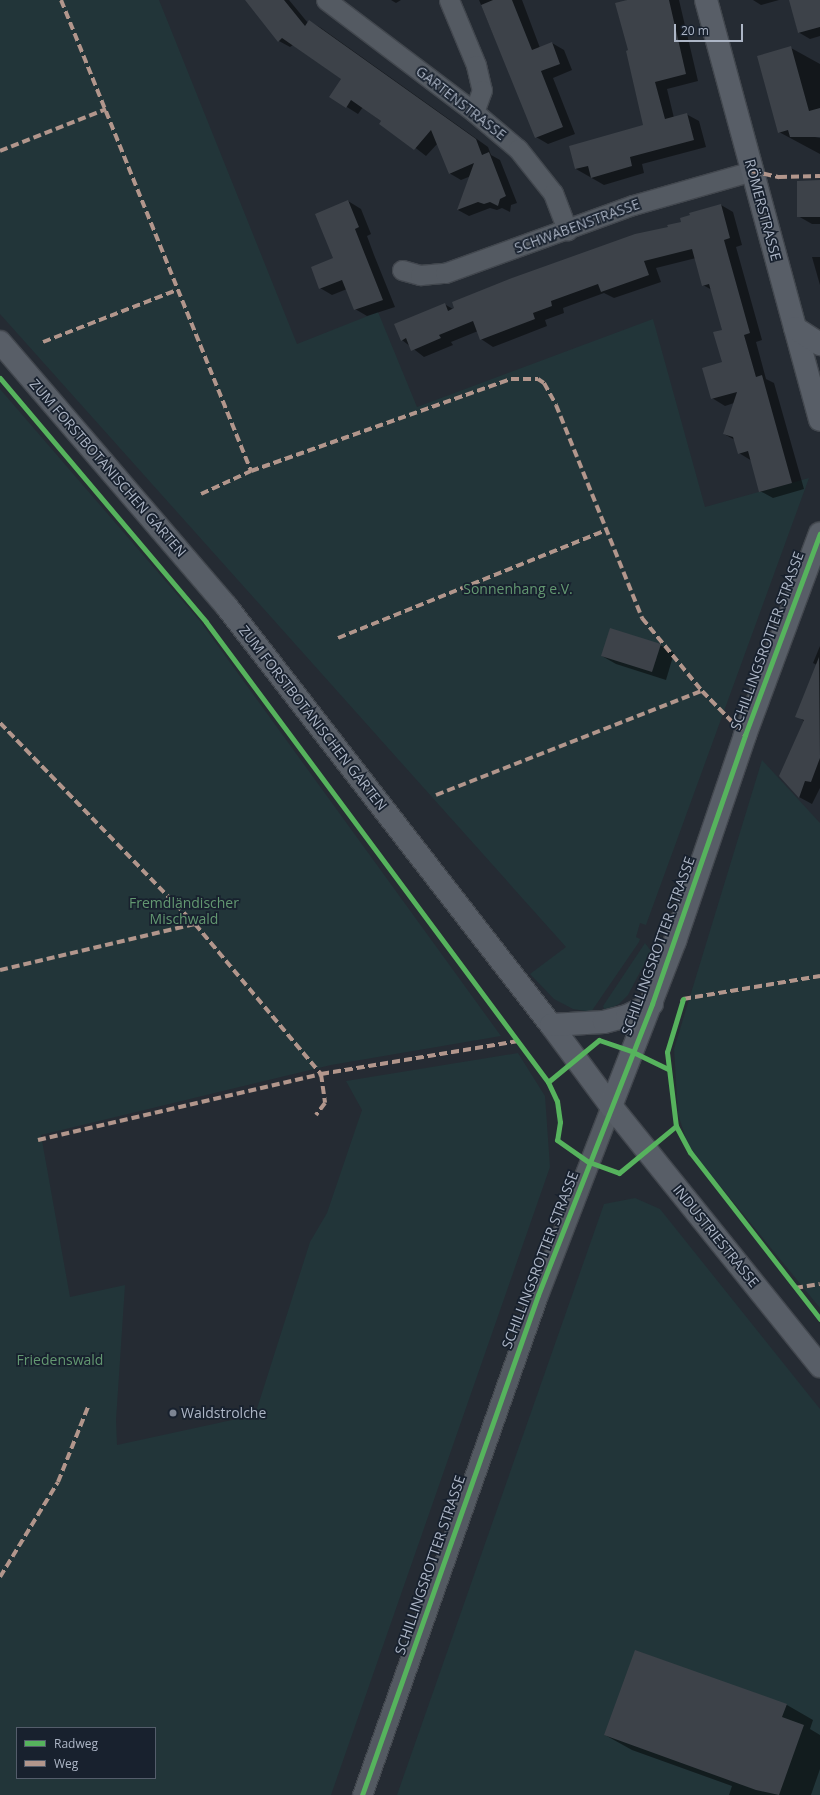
<!DOCTYPE html>
<meta charset="utf-8">
<style>
body{margin:0}
#map{position:relative;width:820px;height:1795px;overflow:hidden;background:#252b33;font-family:"Open Sans",sans-serif}
div>[style]{position:absolute}
.green>*{inset:0;background:#223539}
.shadow>*{inset:0;background:#0007}
.building>*{inset:0;background:#3d4249}
.roads{filter:drop-shadow(1px 0 #42474e) drop-shadow(-1px 0 #42474e) drop-shadow(0 1px #42474e) drop-shadow(0 -1px #42474e)}
.street>*{height:19px;margin:-9.5px;padding:0 9.5px;transform-origin:9.5px;border-radius:9.5px;background:#545a62}
.secondary>*{height:22px;margin:-11px;padding:0 11px;transform-origin:11px;border-radius:11px;background:#585e67}
.quiet>*{height:4px;margin-top:-2px;transform-origin:0;background:repeating-linear-gradient(90deg,#b2968c 0 8px,transparent 0 12px)}
.cycleway>*{height:5px;margin:-2.5px;padding:0 2.5px;transform-origin:2.5px;border-radius:2.5px;background:#56b35d}
.dots>*{width:11px;height:11px;translate:-50% -50%;box-sizing:border-box;border:2px solid #18212e;border-radius:50%}
span{translate:-50% -50%;white-space:nowrap;text-align:center;line-height:1.15;-webkit-text-stroke:3.5px #18212e;paint-order:stroke}
.street-label{font-size:14px;color:#adb6c6}
.park-label{font-size:14px;color:#639871}
.poi-label{font-size:14px;color:#adb6c6}
.left{translate:0 -50%;text-align:left}
.legend{position:absolute;left:16px;top:1727px;width:140px;height:52px;box-sizing:border-box;background:#18212e;border:1px solid #545d6b;margin:0;padding:5px 7px;list-style:none;font-size:12px;color:#adb6c6}
.legend li{display:flex;align-items:center;gap:8px;height:20px}
.legend b{width:20px;border:1px solid #545d6b}
.scale{position:absolute;left:674px;top:24px;width:69px;height:18px;box-sizing:border-box;border:2px solid #adb6c6;border-top:0;padding-left:5px;font-size:12px;line-height:14px;white-space:nowrap;color:#adb6c6;-webkit-text-stroke:3px #18212e;paint-order:stroke}
</style>
<div id="map">
<div class="green">
<i style="clip-path:polygon(0 0,159px 0,297px 344px,378px 312px,417px 407px,653px 319px,705px 507px,809px 478px,646px 925px,640px 923px,636px 937px,640px 939px,639px 942px,591px 1012px,573px 1009px,554px 999px,530px 974px,566px 947px,0 314px)"></i>
<i style="clip-path:polygon(evenodd,0 389px,200px 621px,501px 1036px,331px 1065px,41px 1135px,70px 1297px,125px 1285px,116px 1420px,117px 1445px,255px 1415px,310px 1242px,327px 1213px,362px 1110px,346px 1081px,518px 1053px,545px 1096px,550px 1167px,331px 1795px,0 1795px,0 389px,17px 1728px,155px 1728px,155px 1778px,17px 1778px,17px 1728px)"></i>
<i style="clip-path:polygon(762px 760px,820px 823px,820px 1308px,689px 1148px,678px 1114px,674px 1049px)"></i>
<i style="clip-path:polygon(645px 943px,651px 951px,628px 995px,619px 1004px,605px 1011px,603px 1006px)"></i>
<i style="clip-path:polygon(635px 1198px,660px 1209px,820px 1409px,820px 1795px,397px 1795px,604px 1204px)"></i>
</div>
<div class="shadow">
<i style="clip-path:polygon(246px 0,289px 0,308px 23px,309px 21px,321px 28px,488px 147px,491px 155px,500px 160px,517px 203px,511px 205px,510px 212px,502px 208px,497px 210px,490px 208px,469px 216px,458px 210px,471px 176px,461px 180px,449px 173px,438px 143px,426px 156px,363px 107px,358px 114px,331px 97px,342px 79px,293px 45px,290px 47px,279px 41px)"></i>
<i style="clip-path:polygon(391px 0,401px 0,396px 3px)"></i>
<i style="clip-path:polygon(479px 0,522px 0,540px 48px,552px 43px,564px 50px,572px 70px,553px 78px,575px 134px,548px 144px,536px 137px)"></i>
<i style="clip-path:polygon(626px 0,679px 0,698px 81px,667px 89px,674px 118px,686px 114px,699px 121px,706px 147px,642px 164px,644px 173px,604px 185px,576px 169px,570px 147px,644px 126px,630px 51px)"></i>
<i style="clip-path:polygon(753px 0,779px 0,761px 5px)"></i>
<i style="clip-path:polygon(790px 0,820px 0,820px 36px,810px 39px,798px 32px)"></i>
<i style="clip-path:polygon(791px 48px,820px 64px,820px 136px,810px 136px,820px 138px,820px 154px,779px 132px)"></i>
<i style="clip-path:polygon(820px 181px,820px 224px,812px 224px,798px 216px)"></i>
<i style="clip-path:polygon(348px 201px,361px 209px,371px 234px,367px 236px,374px 255px,395px 307px,367px 316px,355px 309px,347px 289px,332px 295px,320px 288px,335px 259px)"></i>
<i style="clip-path:polygon(721px 205px,733px 212px,742px 245px,736px 247px,762px 340px,756px 342px,766px 379px,774px 383px,804px 489px,773px 498px,760px 491px,752px 461px,739px 453px,735px 440px,724px 434px,734px 403px,725px 406px,712px 398px,723px 363px,723px 330px,712px 290px,703px 285px,696px 258px,656px 268px,661px 282px,614px 298px,604px 293px,563px 308px,564px 313px,545px 320px,547px 326px,493px 347px,481px 339px,478px 331px,451px 342px,453px 345px,424px 357px,402px 340px,444px 304px,453px 309px,669px 228px)"></i>
<i style="clip-path:polygon(812px 257px,820px 257px,820px 285px)"></i>
<i style="clip-path:polygon(660px 645px,674px 653px,666px 680px,616px 664px,602px 656px)"></i>
<i style="clip-path:polygon(820px 646px,820px 788px,812px 804px,799px 797px,780px 776px,804px 721px,797px 716px,817px 665px,813px 663px)"></i>
<i style="clip-path:polygon(636px 1651px,787px 1705px,813px 1720px,810px 1729px,820px 1735px,820px 1769px,811px 1795px,729px 1795px,732px 1786px,632px 1750px,605px 1735px)"></i>
</div>
<div class="building">
<i style="clip-path:polygon(245px 0,284px 0,305px 26px,309px 20px,476px 139px,482px 155px,489px 152px,506px 196px,500px 199px,498px 206px,490px 202px,484px 204px,478px 202px,457px 210px,474px 163px,449px 174px,431px 130px,414px 150px,379px 124px,381px 121px,351px 100px,346px 108px,329px 97px,341px 79px,282px 38px,278px 42px)"></i>
<i style="clip-path:polygon(493px 0,512px 0,532px 50px,552px 42px,560px 64px,541px 71px,563px 127px,535px 138px,481px 5px)"></i>
<i style="clip-path:polygon(627px 0,669px 0,686px 74px,655px 82px,665px 119px,687px 113px,694px 140px,630px 157px,632px 166px,591px 178px,588px 166px,575px 169px,569px 146px,643px 125px,626px 51px,628px 50px,615px 3px)"></i>
<i style="clip-path:polygon(789px 0,820px 0,820px 27px,798px 33px)"></i>
<i style="clip-path:polygon(791px 46px,809px 111px,820px 108px,820px 137px,790px 137px,788px 130px,778px 133px,757px 56px)"></i>
<i style="clip-path:polygon(820px 180px,820px 217px,797px 217px,797px 181px)"></i>
<i style="clip-path:polygon(348px 200px,359px 227px,355px 229px,362px 247px,383px 300px,354px 310px,342px 280px,319px 289px,311px 267px,333px 258px,315px 214px)"></i>
<i style="clip-path:polygon(721px 204px,730px 238px,724px 240px,750px 333px,744px 335px,756px 377px,762px 375px,792px 483px,759px 492px,748px 451px,738px 454px,733px 437px,723px 434px,737px 392px,711px 399px,702px 368px,722px 362px,713px 332px,722px 330px,709px 284px,702px 286px,692px 249px,644px 261px,649px 275px,601px 292px,598px 284px,551px 301px,552px 306px,533px 313px,535px 319px,480px 340px,473px 321px,439px 335px,441px 338px,411px 351px,406px 338px,401px 341px,394px 324px,445px 303px,448px 311px,454px 308px,452px 302px,512px 278px,635px 234px,668px 227px,667px 225px,681px 222px,680px 218px,690px 215px,689px 213px)"></i>
<i style="clip-path:polygon(610px 628px,661px 644px,652px 672px,601px 656px)"></i>
<i style="clip-path:polygon(819px 657px,820px 758px,811px 782px,805px 781px,799px 798px,779px 776px,804px 720px,795px 717px)"></i>
<i style="clip-path:polygon(635px 1650px,787px 1704px,782px 1717px,804px 1725px,779px 1795px,756px 1790px,604px 1735px)"></i>
</div>
<div class="roads">
<div class="street">
<i style="left:326px;top:0;width:186px;rotate:37.1deg"></i>
<i style="left:474px;top:112px;width:57px;rotate:40.1deg"></i>
<i style="left:518px;top:149px;width:56px;rotate:51.5deg"></i>
<i style="left:553px;top:193px;width:40px;rotate:69deg"></i>
<i style="left:449px;top:0;width:70px;rotate:67.4deg"></i>
<i style="left:476px;top:65px;width:26px;rotate:77deg"></i>
<i style="left:482px;top:90px;width:23px;rotate:110deg"></i>
<i style="left:402px;top:270px;width:19px;rotate:16deg"></i>
<i style="left:420px;top:275px;width:25px;rotate:-5deg"></i>
<i style="left:445px;top:273px;width:200px;rotate:-19.9deg"></i>
<i style="left:633px;top:205px;width:124px;rotate:-15.9deg"></i>
<i style="left:362px;top:1795px;width:530px;rotate:-70.61deg"></i>
<i style="left:538px;top:1295px;width:203px;rotate:-68.9deg"></i>
</div>
<div class="secondary">
<i style="left:706px;top:0;width:435px;rotate:74.8deg"></i>
<i style="left:795px;top:328px;width:30px;rotate:33deg"></i>
<i style="left:0;top:342px;width:349px;rotate:49.4deg"></i>
<i style="left:227px;top:607px;width:529px;rotate:52.22deg"></i>
<i style="left:551px;top:1025px;width:101px;rotate:53.5deg"></i>
<i style="left:611px;top:1106px;width:334px;rotate:51.2deg"></i>
<i style="left:551px;top:1025px;width:53px;rotate:-3.2deg"></i>
<i style="left:604px;top:1022px;width:24px;rotate:-15deg"></i>
<i style="left:627px;top:1016px;width:28px;rotate:-26deg"></i>
<i style="left:611px;top:1106px;width:177px;rotate:-68.8deg"></i>
<i style="left:675px;top:941px;width:218px;rotate:-71.2deg"></i>
<i style="left:745px;top:735px;width:215px;rotate:-69.6deg"></i>
</div>
</div>
<div class="quiet">
<i style="left:61px;top:0;width:508px;rotate:68.03deg"></i>
<i style="left:0;top:151px;width:114px;rotate:-21.6deg"></i>
<i style="left:752px;top:171px;width:28px;rotate:13deg"></i>
<i style="left:779px;top:177px;width:41px;rotate:-1.4deg"></i>
<i style="left:43px;top:342px;width:144px;rotate:-21.2deg"></i>
<i style="left:201px;top:494px;width:55px;rotate:-24.7deg"></i>
<i style="left:251px;top:471px;width:276px;rotate:-19.5deg"></i>
<i style="left:511px;top:379px;width:27px"></i>
<i style="left:538px;top:379px;width:7px;rotate:34deg"></i>
<i style="left:544px;top:383px;width:25px;rotate:61deg"></i>
<i style="left:556px;top:405px;width:230px;rotate:68deg"></i>
<i style="left:642px;top:618px;width:94px;rotate:50.6deg"></i>
<i style="left:702px;top:691px;width:62px;rotate:45.7deg"></i>
<i style="left:338px;top:638px;width:289px;rotate:-21.9deg"></i>
<i style="left:0;top:723px;width:280px;rotate:45.9deg"></i>
<i style="left:195px;top:924px;width:196px;rotate:50deg"></i>
<i style="left:321px;top:1074px;width:29px;rotate:82deg"></i>
<i style="left:325px;top:1103px;width:15px;rotate:127deg"></i>
<i style="left:436px;top:795px;width:286px;rotate:-21.4deg"></i>
<i style="left:0;top:970px;width:200px;rotate:-13.3deg"></i>
<i style="left:682px;top:1002px;width:3px;rotate:-72deg"></i>
<i style="left:683px;top:999px;width:139px;rotate:-9.5deg"></i>
<i style="left:38px;top:1140px;width:291px;rotate:-13.1deg"></i>
<i style="left:321px;top:1074px;width:200px;rotate:-9.5deg"></i>
<i style="left:795px;top:1288px;width:25px;rotate:-9deg"></i>
<i style="left:0;top:1577px;width:111px;rotate:-58.6deg"></i>
<i style="left:58px;top:1482px;width:81px;rotate:-68.2deg"></i>
</div>
<div class="cycleway">
<i style="left:0;top:378px;width:319px;rotate:49.8deg"></i>
<i style="left:206px;top:622px;width:573px;rotate:53.37deg"></i>
<i style="left:548px;top:1082px;width:21px;rotate:65deg"></i>
<i style="left:557px;top:1101px;width:21px;rotate:82deg"></i>
<i style="left:560px;top:1122px;width:18px;rotate:99deg"></i>
<i style="left:557px;top:1140px;width:39px;rotate:35deg"></i>
<i style="left:589px;top:1162px;width:32px;rotate:20deg"></i>
<i style="left:619px;top:1173px;width:74px;rotate:-39.5deg"></i>
<i style="left:683px;top:999px;width:55px;rotate:106.8deg"></i>
<i style="left:667px;top:1052px;width:75px;rotate:83.1deg"></i>
<i style="left:676px;top:1126px;width:30px;rotate:62deg"></i>
<i style="left:690px;top:1152px;width:212px;rotate:52.1deg"></i>
<i style="left:548px;top:1082px;width:66px;rotate:-39.5deg"></i>
<i style="left:599px;top:1040px;width:36px;rotate:19deg"></i>
<i style="left:633px;top:1052px;width:39px;rotate:26deg"></i>
<i style="left:362px;top:1795px;width:530px;rotate:-70.61deg"></i>
<i style="left:538px;top:1295px;width:313px;rotate:-68.6deg"></i>
<i style="left:652px;top:1004px;width:285px;rotate:-70.9deg"></i>
<i style="left:745px;top:735px;width:215px;rotate:-69.6deg"></i>
</div>
<div class="dots">
<i style="left:173px;top:1413px;background:#7d8593"></i>
</div>
<div class="street-label">
<span style="left:461px;top:103px;rotate:38deg">GARTENSTRASSE</span>
<span style="left:763px;top:210px;rotate:75deg">RÖMERSTRASSE</span>
<span style="left:577px;top:226px;rotate:-20deg">SCHWABENSTRASSE</span>
<span style="left:108px;top:468px;rotate:49deg">ZUM FORSTBOTANISCHEN GARTEN</span>
<span style="left:767px;top:641px;rotate:-70deg">SCHILLINGSROTTER STRASSE</span>
<span style="left:313px;top:718px;rotate:52deg">ZUM FORSTBOTANISCHEN GARTEN</span>
<span style="left:658px;top:946px;rotate:-70deg">SCHILLINGSROTTER STRASSE</span>
<span style="left:716px;top:1236px;rotate:51deg">INDUSTRIESTRASSE</span>
<span style="left:540px;top:1260px;rotate:-69deg">SCHILLINGSROTTER STRASSE</span>
<span style="left:430px;top:1565px;rotate:-71deg">SCHILLINGSROTTER STRASSE</span>
</div>
<div class="park-label">
<span style="left:518px;top:589px">Sonnenhang e.V.</span>
<span style="left:184px;top:911px">Fremdländischer<br>Mischwald</span>
<span style="left:60px;top:1360px">Friedenswald</span>
</div>
<div class="poi-label">
<span class="left" style="left:181px;top:1413px">Waldstrolche</span>
</div>
<ul class="legend">
<li><b style="height:5px;background:#56b35d"></b>Radweg</li>
<li><b style="height:5px;background:#b2968c"></b>Weg</li>
</ul>
<div class="scale">20 m</div>
</div>
